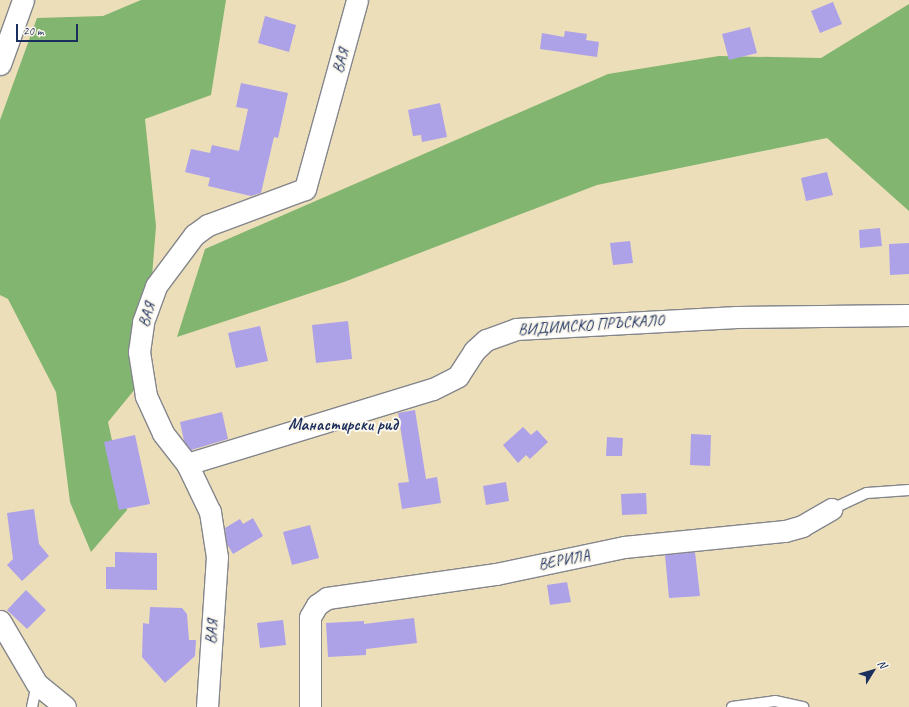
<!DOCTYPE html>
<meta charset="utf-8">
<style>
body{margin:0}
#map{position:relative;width:909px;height:707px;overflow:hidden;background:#eddeba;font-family:Caveat,sans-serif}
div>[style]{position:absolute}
.forest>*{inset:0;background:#81b570}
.building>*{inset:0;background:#ada1e8}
.roads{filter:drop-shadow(1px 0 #84868c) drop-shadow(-1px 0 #84868c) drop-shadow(0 1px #84868c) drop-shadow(0 -1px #84868c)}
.lane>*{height:10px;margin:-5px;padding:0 5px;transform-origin:5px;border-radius:5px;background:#fff}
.street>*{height:21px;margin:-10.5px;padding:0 10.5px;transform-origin:10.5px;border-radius:10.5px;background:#fff}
span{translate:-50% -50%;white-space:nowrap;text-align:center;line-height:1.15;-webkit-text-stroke:4px #fbf7ec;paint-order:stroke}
.street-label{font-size:16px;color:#1b2f5e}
.neighbourhood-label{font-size:17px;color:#1b2f5e;font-weight:700}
.north{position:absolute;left:853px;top:651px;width:40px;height:40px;-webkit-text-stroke:3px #fbf7ec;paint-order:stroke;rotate:53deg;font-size:11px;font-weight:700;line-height:16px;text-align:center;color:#1b2f5e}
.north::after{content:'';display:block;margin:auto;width:14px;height:18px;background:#1b2f5e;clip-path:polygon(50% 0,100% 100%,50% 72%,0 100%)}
.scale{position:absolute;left:16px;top:24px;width:62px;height:18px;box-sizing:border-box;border:2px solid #1b2f5e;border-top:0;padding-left:5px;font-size:12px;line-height:14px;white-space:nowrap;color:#1b2f5e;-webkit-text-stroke:3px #fbf7ec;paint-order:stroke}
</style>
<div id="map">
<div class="forest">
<i style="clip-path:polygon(141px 0,226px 0,211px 95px,145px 119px,156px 226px,144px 378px,108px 422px,127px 510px,91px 552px,70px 502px,56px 392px,8px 299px,0 295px,0 120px,37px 18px,103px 16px)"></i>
<i style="clip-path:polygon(909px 4px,909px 211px,827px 138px,597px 185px,344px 282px,177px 337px,205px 249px,608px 74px,719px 56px,821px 58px)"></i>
</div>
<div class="building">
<i style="clip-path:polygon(833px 2px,842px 24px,820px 33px,811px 11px)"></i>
<i style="clip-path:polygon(265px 16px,296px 25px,289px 52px,258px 43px)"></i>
<i style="clip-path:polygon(750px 27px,757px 53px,729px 60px,722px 34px)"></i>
<i style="clip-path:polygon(565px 31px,587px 34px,586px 40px,599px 42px,597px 57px,540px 49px,542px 33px,564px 37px)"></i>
<i style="clip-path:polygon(241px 83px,288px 93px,278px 138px,274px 137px,261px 193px,251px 196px,208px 186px,210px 178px,185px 172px,191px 149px,210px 153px,212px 145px,239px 151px,248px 109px,236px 107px)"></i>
<i style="clip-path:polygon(440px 103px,447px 137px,422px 142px,421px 135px,413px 136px,408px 110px)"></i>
<i style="clip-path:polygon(827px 172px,833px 195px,806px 201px,801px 178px)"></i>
<i style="clip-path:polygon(880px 228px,882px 246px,860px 248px,859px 230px)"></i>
<i style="clip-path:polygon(630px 241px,633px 263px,613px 265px,610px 243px)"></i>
<i style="clip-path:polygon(909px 243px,909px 274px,890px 275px,889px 244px)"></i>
<i style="clip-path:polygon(348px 321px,352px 359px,316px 363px,312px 325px)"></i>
<i style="clip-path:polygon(260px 326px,268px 361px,236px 368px,228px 333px)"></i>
<i style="clip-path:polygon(415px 410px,426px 479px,437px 477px,441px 503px,402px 509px,398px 483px,409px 482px,398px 413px)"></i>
<i style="clip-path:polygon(222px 412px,228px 439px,191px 450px,184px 441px,180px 422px)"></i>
<i style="clip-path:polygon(523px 427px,531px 435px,537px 430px,548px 442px,530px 459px,526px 455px,518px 463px,503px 445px)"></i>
<i style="clip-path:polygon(691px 434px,711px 435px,710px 466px,690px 465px)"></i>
<i style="clip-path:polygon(135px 435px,150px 504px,119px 510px,104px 442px)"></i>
<i style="clip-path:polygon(607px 437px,623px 438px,622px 456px,606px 456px)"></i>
<i style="clip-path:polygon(506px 482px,509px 501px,486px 505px,483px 486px)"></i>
<i style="clip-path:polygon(646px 493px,647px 514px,622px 515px,621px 494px)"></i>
<i style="clip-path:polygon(34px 509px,39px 544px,49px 556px,22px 581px,7px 565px,13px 559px,7px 513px)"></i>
<i style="clip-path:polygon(253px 518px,263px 536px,233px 554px,227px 544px,225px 528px,240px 519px,243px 524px)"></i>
<i style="clip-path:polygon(310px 525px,319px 558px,292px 565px,283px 532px)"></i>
<i style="clip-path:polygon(115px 552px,157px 553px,157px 590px,106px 589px,106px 567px,115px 567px)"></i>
<i style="clip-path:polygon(695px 552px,700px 596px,669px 598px,665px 555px)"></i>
<i style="clip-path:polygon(567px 582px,571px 602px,550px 605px,547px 585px)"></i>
<i style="clip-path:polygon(26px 590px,46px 610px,27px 629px,7px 610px)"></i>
<i style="clip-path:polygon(150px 607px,182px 608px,187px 614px,189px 640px,196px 640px,195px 656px,165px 683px,142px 657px,143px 623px,149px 624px)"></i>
<i style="clip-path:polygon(414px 618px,417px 643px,366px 649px,366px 655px,328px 657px,326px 623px,364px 621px,364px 624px)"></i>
<i style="clip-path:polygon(283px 620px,286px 645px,260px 648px,257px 623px)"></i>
</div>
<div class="roads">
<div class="lane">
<i style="left:832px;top:509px;width:38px;rotate:-25deg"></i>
<i style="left:867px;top:493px;width:42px;rotate:-4.1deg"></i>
<i style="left:32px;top:707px;width:24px;rotate:-78deg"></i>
<i style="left:732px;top:707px;width:43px;rotate:-7.9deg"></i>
<i style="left:775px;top:701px;width:29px;rotate:12deg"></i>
</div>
<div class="street">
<i style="left:0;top:64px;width:68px;rotate:-70.2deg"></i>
<i style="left:187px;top:464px;width:257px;rotate:-17deg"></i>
<i style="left:433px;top:389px;width:28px;rotate:-27deg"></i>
<i style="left:458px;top:376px;width:30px;rotate:-57deg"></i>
<i style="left:474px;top:351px;width:16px;rotate:-43deg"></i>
<i style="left:486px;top:340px;width:32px;rotate:-20deg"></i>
<i style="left:516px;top:329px;width:221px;rotate:-3.1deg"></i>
<i style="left:737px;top:317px;width:172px;rotate:-0.7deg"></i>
<i style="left:0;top:621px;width:73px;rotate:59.6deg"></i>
<i style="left:37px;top:684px;width:36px;rotate:39deg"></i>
<i style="left:207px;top:707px;width:150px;rotate:-86.2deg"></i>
<i style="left:217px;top:557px;width:46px;rotate:-98.8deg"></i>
<i style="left:210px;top:512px;width:53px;rotate:-115.6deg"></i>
<i style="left:187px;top:464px;width:39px;rotate:-128deg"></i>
<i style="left:163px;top:433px;width:41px;rotate:-114.7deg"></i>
<i style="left:146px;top:396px;width:45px;rotate:-99deg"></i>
<i style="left:139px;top:352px;width:30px;rotate:-82deg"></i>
<i style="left:143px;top:322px;width:38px;rotate:-70deg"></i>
<i style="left:156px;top:286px;width:64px;rotate:-53.3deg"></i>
<i style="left:194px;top:235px;width:17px;rotate:-36deg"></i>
<i style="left:208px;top:225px;width:103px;rotate:-20.4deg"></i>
<i style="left:305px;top:189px;width:196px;rotate:-74.6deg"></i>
<i style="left:310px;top:707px;width:90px;rotate:-90deg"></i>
<i style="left:310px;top:617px;width:14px;rotate:-60deg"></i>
<i style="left:317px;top:605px;width:12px;rotate:-35deg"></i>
<i style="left:327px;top:598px;width:171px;rotate:-8.1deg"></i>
<i style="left:496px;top:574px;width:131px;rotate:-11.9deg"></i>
<i style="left:624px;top:547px;width:162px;rotate:-5.7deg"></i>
<i style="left:785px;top:531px;width:18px;rotate:-16deg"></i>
<i style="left:802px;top:526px;width:34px;rotate:-30deg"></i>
</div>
</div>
<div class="street-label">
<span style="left:341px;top:61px;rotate:-75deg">ВАЯ</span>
<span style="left:147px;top:315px;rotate:-74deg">ВАЯ</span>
<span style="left:591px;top:325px;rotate:-4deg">ВИДИМСКО ПРЪСКАЛО</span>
<span style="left:564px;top:560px;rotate:-12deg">ВЕРИЛА</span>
<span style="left:212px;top:632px;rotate:-86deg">ВАЯ</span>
</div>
<div class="neighbourhood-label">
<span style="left:343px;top:425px">Манастирски рид</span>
</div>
<div class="north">N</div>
<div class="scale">20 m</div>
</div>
